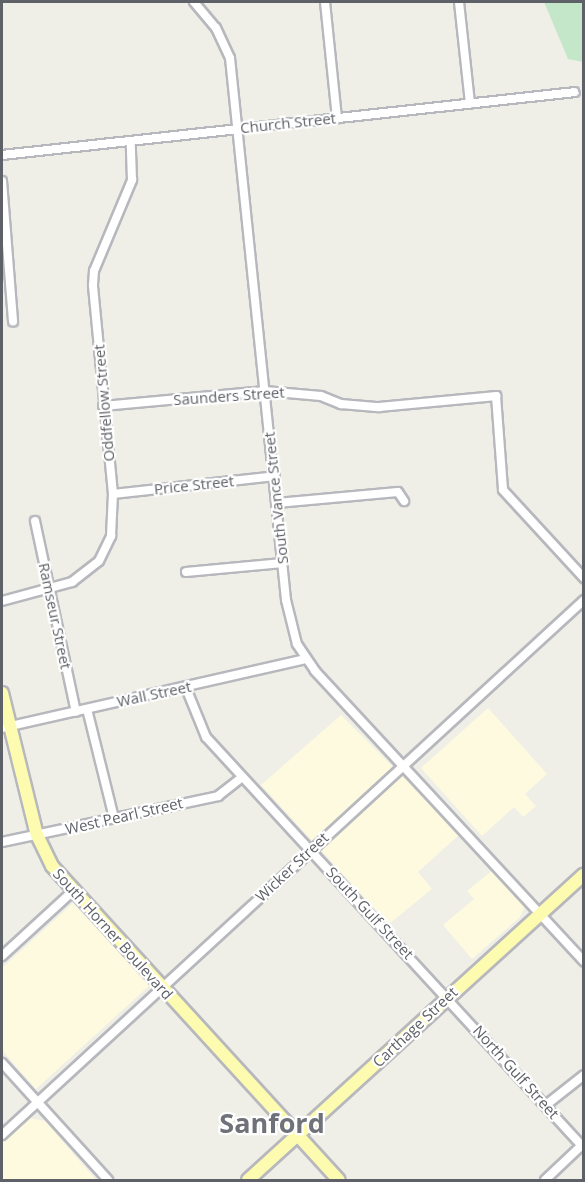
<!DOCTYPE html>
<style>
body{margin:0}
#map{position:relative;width:585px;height:1182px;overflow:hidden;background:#f0efe7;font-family:"Open Sans",sans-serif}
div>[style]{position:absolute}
.commercial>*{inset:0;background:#fdfadf}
.green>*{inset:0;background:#c5e7c9}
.roads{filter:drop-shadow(2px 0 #b7b8bd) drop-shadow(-2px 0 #b7b8bd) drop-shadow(0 2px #b7b8bd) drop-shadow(0 -2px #b7b8bd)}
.minor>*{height:8px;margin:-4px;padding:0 4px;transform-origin:4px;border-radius:4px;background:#fff}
.primary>*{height:12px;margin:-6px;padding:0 6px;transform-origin:6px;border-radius:6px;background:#fdfbaf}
span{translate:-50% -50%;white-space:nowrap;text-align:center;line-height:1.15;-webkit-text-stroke:4.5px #fff;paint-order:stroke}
.street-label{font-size:15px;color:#5e6167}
.town-label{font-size:27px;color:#6f7379;font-weight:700}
.frame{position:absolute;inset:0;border:3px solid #5e6167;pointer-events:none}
</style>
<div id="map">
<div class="commercial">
<i style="clip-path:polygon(488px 708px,547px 774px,525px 794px,536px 806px,523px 817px,514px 807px,482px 836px,421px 768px)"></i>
<i style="clip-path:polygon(341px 715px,460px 834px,418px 872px,432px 889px,389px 924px,261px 785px)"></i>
<i style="clip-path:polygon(494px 869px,525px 906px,520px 917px,472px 959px,443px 925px,474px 899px,467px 891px)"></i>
<i style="clip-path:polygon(73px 903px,150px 985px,36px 1089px,2px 1050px,2px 968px)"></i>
<i style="clip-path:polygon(29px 1118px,45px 1121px,96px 1180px,2px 1180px,2px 1143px)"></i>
</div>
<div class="green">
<i style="clip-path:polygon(544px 2px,583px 2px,583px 62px,568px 59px)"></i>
</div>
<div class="roads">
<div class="minor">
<i style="left:194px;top:2px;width:34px;rotate:50deg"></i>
<i style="left:216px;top:28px;width:33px;rotate:65deg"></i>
<i style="left:230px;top:58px;width:545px;rotate:84.1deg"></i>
<i style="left:286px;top:600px;width:45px;rotate:76deg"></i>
<i style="left:297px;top:644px;width:32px;rotate:56deg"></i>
<i style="left:315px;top:671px;width:396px;rotate:47.2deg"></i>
<i style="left:325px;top:2px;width:117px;rotate:84.1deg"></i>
<i style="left:459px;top:2px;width:102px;rotate:83.8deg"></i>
<i style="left:2px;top:155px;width:576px;rotate:-6.27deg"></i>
<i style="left:2px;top:181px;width:141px;rotate:85.5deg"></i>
<i style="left:103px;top:406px;width:163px;rotate:-5.3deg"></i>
<i style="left:265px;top:391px;width:56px;rotate:5.1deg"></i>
<i style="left:321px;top:396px;width:22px;rotate:22deg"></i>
<i style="left:341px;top:404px;width:38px;rotate:5deg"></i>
<i style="left:379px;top:407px;width:118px;rotate:-5.4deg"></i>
<i style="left:496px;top:396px;width:94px;rotate:85.7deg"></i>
<i style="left:503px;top:490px;width:120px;rotate:47.4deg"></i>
<i style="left:113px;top:494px;width:163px;rotate:-6.3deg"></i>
<i style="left:277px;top:503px;width:121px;rotate:-5.2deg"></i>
<i style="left:398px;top:492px;width:11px;rotate:56deg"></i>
<i style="left:35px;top:521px;width:195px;rotate:77.9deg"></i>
<i style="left:186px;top:572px;width:97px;rotate:-5.3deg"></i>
<i style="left:2px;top:601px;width:73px;rotate:-15.2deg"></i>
<i style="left:72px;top:582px;width:34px;rotate:-38deg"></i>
<i style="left:99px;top:561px;width:28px;rotate:-64deg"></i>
<i style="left:111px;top:536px;width:42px;rotate:-87.3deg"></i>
<i style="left:113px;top:494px;width:210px;rotate:-95.5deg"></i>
<i style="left:93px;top:285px;width:14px;rotate:-86deg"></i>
<i style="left:94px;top:271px;width:99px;rotate:-67.3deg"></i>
<i style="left:132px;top:180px;width:38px;rotate:-92deg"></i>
<i style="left:186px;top:688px;width:53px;rotate:67.8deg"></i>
<i style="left:206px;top:737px;width:558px;rotate:47.4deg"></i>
<i style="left:87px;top:709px;width:112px;rotate:76.1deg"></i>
<i style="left:2px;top:728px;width:312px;rotate:-12.8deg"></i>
<i style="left:2px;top:842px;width:221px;rotate:-12deg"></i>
<i style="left:218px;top:796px;width:29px;rotate:-38deg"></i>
<i style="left:2px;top:956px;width:96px;rotate:-42.5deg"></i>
<i style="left:2px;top:1063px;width:158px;rotate:47.8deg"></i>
<i style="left:546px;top:1105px;width:48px;rotate:-38.3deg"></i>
<i style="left:2px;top:1135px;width:791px;rotate:-42.59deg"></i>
<i style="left:545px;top:1180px;width:50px;rotate:-43.4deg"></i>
</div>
<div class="primary">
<i style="left:2px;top:693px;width:146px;rotate:76.2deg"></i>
<i style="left:37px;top:835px;width:34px;rotate:64deg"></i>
<i style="left:52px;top:866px;width:425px;rotate:47.6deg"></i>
<i style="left:248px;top:1180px;width:454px;rotate:-42.3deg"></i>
</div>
</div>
<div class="street-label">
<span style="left:288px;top:123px;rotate:-6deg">Church Street</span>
<span style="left:229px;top:396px;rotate:-4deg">Saunders Street</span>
<span style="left:104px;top:403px;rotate:-95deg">Oddfellow Street</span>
<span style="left:194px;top:485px;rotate:-6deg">Price Street</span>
<span style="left:276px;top:498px;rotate:-96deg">South Vance Street</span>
<span style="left:55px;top:616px;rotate:78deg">Ramseur Street</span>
<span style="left:154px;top:694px;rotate:-12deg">Wall Street</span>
<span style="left:124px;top:816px;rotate:-13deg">West Pearl Street</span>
<span style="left:292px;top:867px;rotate:-43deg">Wicker Street</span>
<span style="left:370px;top:913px;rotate:47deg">South Gulf Street</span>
<span style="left:113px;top:934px;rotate:48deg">South Horner Boulevard</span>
<span style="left:415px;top:1027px;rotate:-43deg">Carthage Street</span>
<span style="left:516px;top:1072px;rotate:48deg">North Gulf Street</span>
</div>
<div class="town-label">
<span style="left:272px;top:1123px">Sanford</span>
</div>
<div class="frame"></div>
</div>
